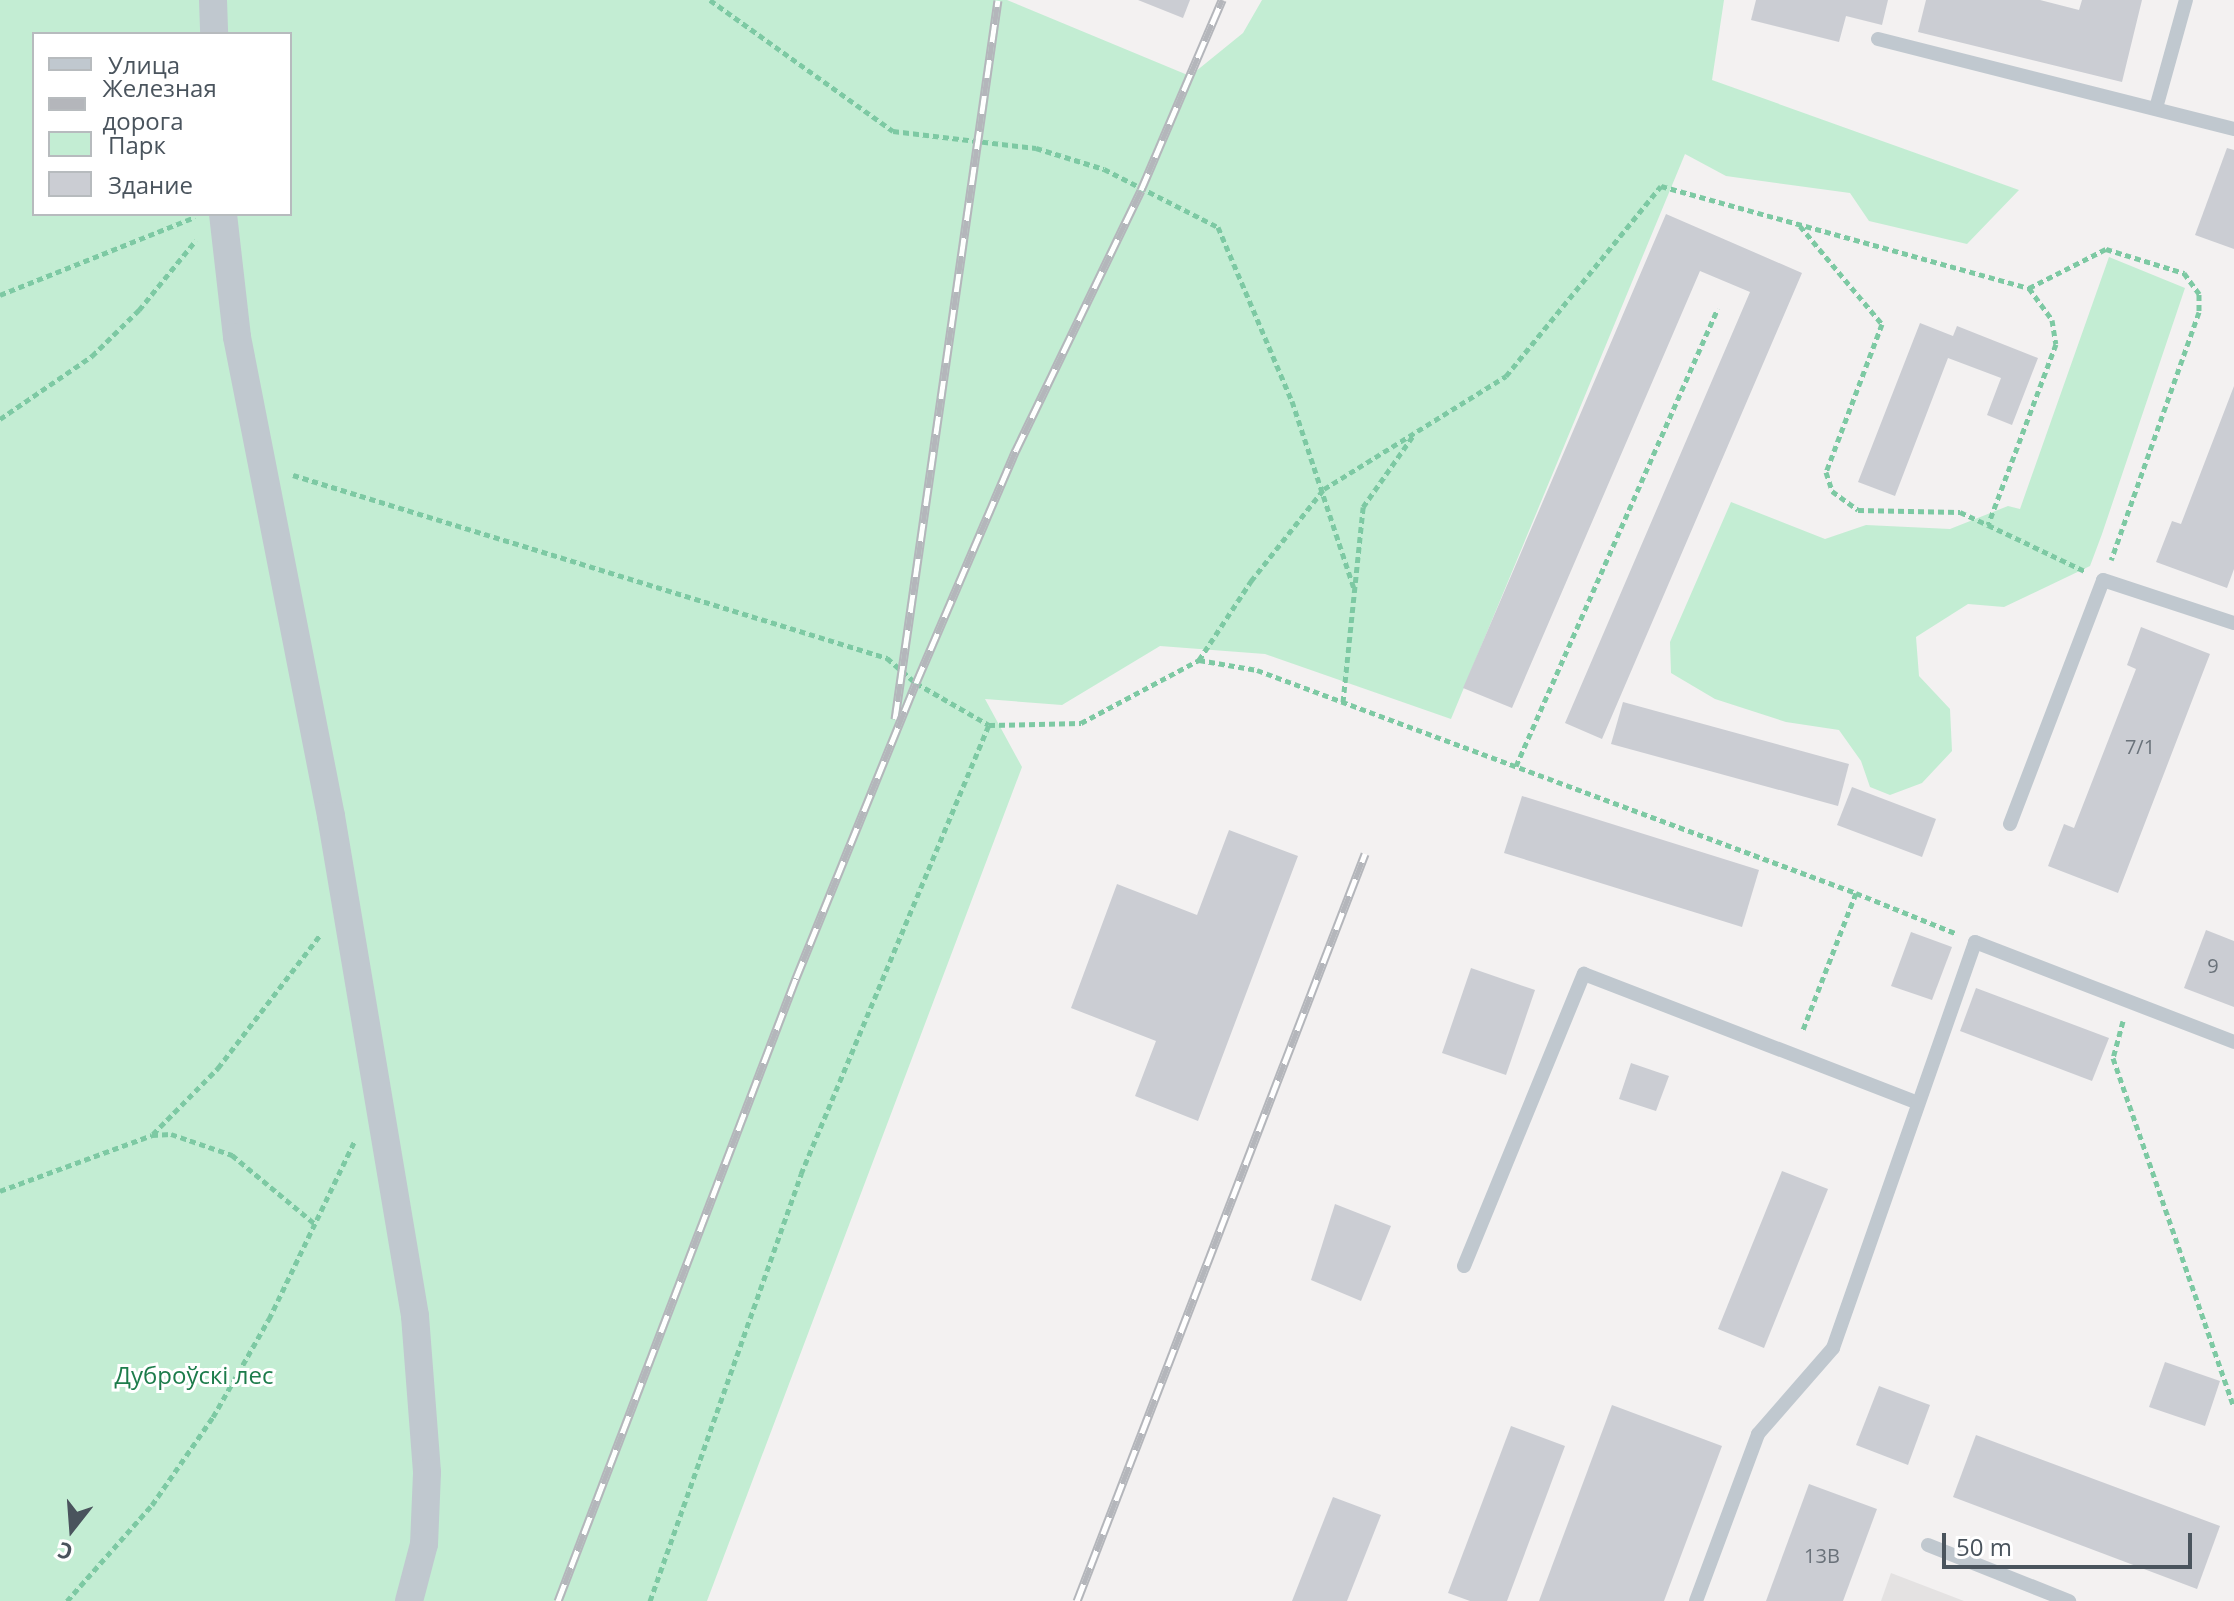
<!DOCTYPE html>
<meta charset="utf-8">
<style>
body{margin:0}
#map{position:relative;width:2234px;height:1601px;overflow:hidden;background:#f3f1f1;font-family:"Open Sans",sans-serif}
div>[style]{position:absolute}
.education>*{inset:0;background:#e4e2e2}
.green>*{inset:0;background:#c3edd3}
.building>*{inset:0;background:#cbcdd3}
.path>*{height:5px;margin-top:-2.5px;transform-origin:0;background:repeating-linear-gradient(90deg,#7dc9a3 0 6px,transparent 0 10px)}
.lane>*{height:14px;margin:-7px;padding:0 7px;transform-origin:7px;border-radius:7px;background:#c0c8cf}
.street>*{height:28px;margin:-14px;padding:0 14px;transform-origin:14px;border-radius:14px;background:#c0c8cf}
.rail>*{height:9px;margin-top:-4.5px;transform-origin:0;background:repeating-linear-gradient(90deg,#fff 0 18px,#b4b6bb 0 36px);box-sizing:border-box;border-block:2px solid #b4b6bb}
span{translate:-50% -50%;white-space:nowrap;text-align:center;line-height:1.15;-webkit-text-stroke:6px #fff;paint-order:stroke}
.number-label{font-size:20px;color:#6a727a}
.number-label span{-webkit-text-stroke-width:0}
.park-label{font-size:24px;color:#1d7c4b}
.legend{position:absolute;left:32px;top:32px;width:260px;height:184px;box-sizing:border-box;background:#fff;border:2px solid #b7bbbe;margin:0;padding:10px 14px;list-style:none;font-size:24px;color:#4a545d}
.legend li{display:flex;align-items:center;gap:16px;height:40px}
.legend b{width:40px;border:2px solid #b7bbbe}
.north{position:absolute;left:32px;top:1489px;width:80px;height:80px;-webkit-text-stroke:6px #fff;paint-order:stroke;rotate:197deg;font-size:22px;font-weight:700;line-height:32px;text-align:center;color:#4a545d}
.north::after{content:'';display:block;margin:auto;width:28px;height:36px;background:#4a545d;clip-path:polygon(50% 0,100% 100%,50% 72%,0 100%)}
.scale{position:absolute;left:1942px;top:1533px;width:250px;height:36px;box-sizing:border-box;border:4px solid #4a545d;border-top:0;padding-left:10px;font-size:24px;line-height:28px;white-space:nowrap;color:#4a545d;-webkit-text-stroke:6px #fff;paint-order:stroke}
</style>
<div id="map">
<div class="education">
<i style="clip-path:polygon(1891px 1573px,1964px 1601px,1881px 1601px)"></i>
</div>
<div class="green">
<i style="clip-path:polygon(evenodd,0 0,1007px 0,1190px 76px,1243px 33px,1262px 0,1724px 0,1712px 80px,2019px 190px,1967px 244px,1869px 221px,1850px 193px,1726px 176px,1685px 154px,1451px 719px,1265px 654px,1160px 646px,1062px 705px,985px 699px,1022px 767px,707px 1601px,0 1601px,0 0,34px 34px,290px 34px,290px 214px,34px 214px,34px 34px)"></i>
<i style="clip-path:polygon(2109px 257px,2185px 288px,2102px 534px,2090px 566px,2004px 607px,1968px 604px,1916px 637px,1919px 676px,1950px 709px,1952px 751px,1922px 783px,1890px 795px,1870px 787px,1861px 761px,1839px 730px,1786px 722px,1715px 699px,1671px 673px,1670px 642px,1731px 502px,1825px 539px,1866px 525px,1950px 529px,2008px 506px,2020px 509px)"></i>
</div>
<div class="building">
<i style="clip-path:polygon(1138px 0,1190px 0,1183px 18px)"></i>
<i style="clip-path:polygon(1756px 0,1888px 0,1882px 25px,1846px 16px,1839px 42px,1751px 20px)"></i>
<i style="clip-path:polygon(1926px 0,2040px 0,2079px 10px,2082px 0,2142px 0,2122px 82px,1918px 32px)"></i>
<i style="clip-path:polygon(2227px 148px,2234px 150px,2234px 249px,2195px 235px)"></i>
<i style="clip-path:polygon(1666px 214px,1802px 273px,1602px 739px,1565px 723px,1750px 292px,1700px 271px,1512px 708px,1463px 688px)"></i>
<i style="clip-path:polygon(1920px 323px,1953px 336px,1957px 326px,2038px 358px,2012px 425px,1987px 415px,2001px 378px,1948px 358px,1895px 496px,1858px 482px)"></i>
<i style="clip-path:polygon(2234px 386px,2234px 569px,2227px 588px,2156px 562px,2172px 521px,2181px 524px)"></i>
<i style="clip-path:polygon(2141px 627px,2210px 654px,2118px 893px,2048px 866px,2064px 824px,2074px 828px,2136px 669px,2127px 665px)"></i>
<i style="clip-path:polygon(1623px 702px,1849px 764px,1838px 806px,1611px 744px)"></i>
<i style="clip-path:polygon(1852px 787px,1936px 819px,1922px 857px,1837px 825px)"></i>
<i style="clip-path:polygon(1522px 796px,1759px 870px,1742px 927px,1504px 853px)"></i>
<i style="clip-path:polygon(1229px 830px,1298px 856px,1198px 1121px,1135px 1096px,1156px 1041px,1071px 1008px,1117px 884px,1197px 915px)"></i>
<i style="clip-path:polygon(2206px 930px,2234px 941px,2234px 1007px,2184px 988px)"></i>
<i style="clip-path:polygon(1911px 932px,1952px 947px,1932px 1000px,1891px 986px)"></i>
<i style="clip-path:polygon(1471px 968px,1535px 990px,1506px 1075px,1442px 1053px)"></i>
<i style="clip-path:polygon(1976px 988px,2109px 1038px,2092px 1081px,1960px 1031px)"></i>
<i style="clip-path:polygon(1631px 1063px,1669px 1076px,1656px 1111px,1619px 1099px)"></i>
<i style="clip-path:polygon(1782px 1171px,1828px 1189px,1764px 1348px,1718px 1329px)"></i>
<i style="clip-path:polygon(1335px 1204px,1391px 1226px,1361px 1301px,1311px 1280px)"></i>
<i style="clip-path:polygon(2165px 1362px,2220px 1381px,2205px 1426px,2149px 1407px)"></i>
<i style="clip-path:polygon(1879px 1386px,1930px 1405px,1908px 1465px,1856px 1445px)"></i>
<i style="clip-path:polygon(1612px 1405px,1722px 1446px,1664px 1601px,1539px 1601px)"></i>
<i style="clip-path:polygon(1511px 1426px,1565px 1446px,1507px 1601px,1470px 1601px,1448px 1593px)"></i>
<i style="clip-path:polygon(1976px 1435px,2220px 1526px,2197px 1589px,1953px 1497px)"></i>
<i style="clip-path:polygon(1809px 1484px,1877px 1509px,1843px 1601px,1766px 1601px)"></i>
<i style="clip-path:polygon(1333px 1497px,1381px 1515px,1347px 1601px,1292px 1601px)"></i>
</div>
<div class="path">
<i style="left:710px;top:0;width:225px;rotate:35.6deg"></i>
<i style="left:893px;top:131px;width:144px;rotate:6.8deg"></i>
<i style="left:1036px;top:148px;width:71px;rotate:17.2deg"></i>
<i style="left:1104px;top:169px;width:128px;rotate:27deg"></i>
<i style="left:1218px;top:227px;width:189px;rotate:67deg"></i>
<i style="left:1292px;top:401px;width:197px;rotate:71.7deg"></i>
<i style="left:1800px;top:226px;width:128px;rotate:50.1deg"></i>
<i style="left:1882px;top:324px;width:158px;rotate:110.7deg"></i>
<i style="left:1826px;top:472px;width:20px;rotate:72deg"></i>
<i style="left:1832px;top:491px;width:32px;rotate:36deg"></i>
<i style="left:1858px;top:510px;width:102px;rotate:1.1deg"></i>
<i style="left:1960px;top:512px;width:31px;rotate:25deg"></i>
<i style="left:2029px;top:288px;width:86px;rotate:-26.9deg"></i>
<i style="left:2106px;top:249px;width:82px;rotate:17.1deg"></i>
<i style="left:2184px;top:273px;width:26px;rotate:54deg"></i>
<i style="left:2199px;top:294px;width:18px;rotate:90deg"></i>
<i style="left:2199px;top:312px;width:263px;rotate:109.5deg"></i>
<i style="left:0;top:295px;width:210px;rotate:-21.8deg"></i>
<i style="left:0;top:419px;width:112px;rotate:-34.4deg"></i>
<i style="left:92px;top:356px;width:66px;rotate:-44.4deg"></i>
<i style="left:139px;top:310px;width:90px;rotate:-50.8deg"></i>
<i style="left:293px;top:475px;width:622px;rotate:17.12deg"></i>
<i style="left:887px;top:658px;width:38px;rotate:41deg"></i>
<i style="left:916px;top:683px;width:84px;rotate:29.9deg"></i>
<i style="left:989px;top:725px;width:92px;rotate:-1.2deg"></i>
<i style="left:1081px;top:723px;width:134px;rotate:-28.1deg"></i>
<i style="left:1199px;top:660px;width:59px;rotate:9.8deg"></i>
<i style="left:1257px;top:670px;width:639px;rotate:20.42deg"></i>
<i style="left:1856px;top:893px;width:149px;rotate:111.2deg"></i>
<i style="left:1199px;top:660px;width:95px;rotate:-56.6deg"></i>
<i style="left:1251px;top:581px;width:117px;rotate:-51.6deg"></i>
<i style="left:1324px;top:489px;width:214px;rotate:-31.8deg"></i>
<i style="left:1506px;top:376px;width:245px;rotate:-50.8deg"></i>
<i style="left:1661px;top:186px;width:382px;rotate:15.5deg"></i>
<i style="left:2029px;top:288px;width:39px;rotate:54deg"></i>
<i style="left:2052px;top:320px;width:24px;rotate:81deg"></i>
<i style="left:2056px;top:344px;width:193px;rotate:110.6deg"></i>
<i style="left:1988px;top:525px;width:107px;rotate:25.4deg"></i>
<i style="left:1343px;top:702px;width:196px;rotate:-84.1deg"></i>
<i style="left:1363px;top:507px;width:90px;rotate:-54.9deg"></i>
<i style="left:1516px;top:766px;width:500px;rotate:-66.2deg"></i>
<i style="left:1856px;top:893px;width:107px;rotate:22deg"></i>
<i style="left:2123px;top:1021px;width:38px;rotate:105deg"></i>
<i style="left:2113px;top:1058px;width:369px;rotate:70.9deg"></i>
<i style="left:153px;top:1134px;width:93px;rotate:-45.4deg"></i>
<i style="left:218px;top:1068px;width:169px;rotate:-52.5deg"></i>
<i style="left:0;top:1191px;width:162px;rotate:-20.2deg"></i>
<i style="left:152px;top:1135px;width:19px;rotate:-3deg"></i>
<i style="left:171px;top:1134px;width:65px;rotate:19deg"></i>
<i style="left:232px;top:1155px;width:107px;rotate:39.7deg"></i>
<i style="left:67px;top:1601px;width:128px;rotate:-48.5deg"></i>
<i style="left:152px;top:1505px;width:107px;rotate:-55.3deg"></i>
<i style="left:213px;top:1417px;width:113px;rotate:-60.3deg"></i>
<i style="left:269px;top:1319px;width:199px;rotate:-64.3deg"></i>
<i style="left:650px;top:1601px;width:453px;rotate:-70.5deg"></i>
<i style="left:801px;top:1174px;width:487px;rotate:-67.3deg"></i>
</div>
<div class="lane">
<i style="left:1878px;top:39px;width:367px;rotate:14.2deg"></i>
<i style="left:2156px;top:108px;width:112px;rotate:-74.5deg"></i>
<i style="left:2010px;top:824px;width:261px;rotate:-69.1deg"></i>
<i style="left:2103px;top:580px;width:138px;rotate:18.2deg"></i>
<i style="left:1464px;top:1266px;width:316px;rotate:-67.7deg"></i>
<i style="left:1584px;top:974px;width:356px;rotate:21.1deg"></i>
<i style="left:1928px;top:1545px;width:152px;rotate:21.7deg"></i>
<i style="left:1696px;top:1601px;width:178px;rotate:-69.6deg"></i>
<i style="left:1758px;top:1434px;width:114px;rotate:-48.9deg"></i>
<i style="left:1833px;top:1348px;width:430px;rotate:-70.7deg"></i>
<i style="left:1975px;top:942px;width:278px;rotate:21.1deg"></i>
</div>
<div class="street">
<i style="left:213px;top:0;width:34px;rotate:88deg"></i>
<i style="left:223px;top:214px;width:124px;rotate:83.5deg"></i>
<i style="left:237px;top:337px;width:488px;rotate:78.9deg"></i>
<i style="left:331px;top:816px;width:507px;rotate:80.46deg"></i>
<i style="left:415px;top:1316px;width:157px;rotate:85.6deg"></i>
<i style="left:427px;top:1473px;width:71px;rotate:92.4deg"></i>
<i style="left:424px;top:1544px;width:59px;rotate:104.7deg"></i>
</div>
<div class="rail">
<i style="left:895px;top:719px;width:726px;rotate:-81.85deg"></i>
<i style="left:558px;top:1601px;width:667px;rotate:-69.09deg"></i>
<i style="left:796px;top:978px;width:318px;rotate:-67.9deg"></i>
<i style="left:916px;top:683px;width:254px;rotate:-66.8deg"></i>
<i style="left:1016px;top:450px;width:288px;rotate:-64.3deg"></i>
<i style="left:1141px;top:190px;width:207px;rotate:-66.9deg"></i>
<i style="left:1077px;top:1601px;width:801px;rotate:-68.92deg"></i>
</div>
<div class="number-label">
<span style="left:2140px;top:746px">7/1</span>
<span style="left:2213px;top:965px">9</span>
<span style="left:1822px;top:1555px">13В</span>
</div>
<div class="park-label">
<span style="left:194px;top:1375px">Дуброўскі лес</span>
</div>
<ul class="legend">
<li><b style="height:10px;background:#c0c8cf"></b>Улица</li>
<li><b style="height:10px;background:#b4b6bb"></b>Железная дорога</li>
<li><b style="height:22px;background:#c3edd3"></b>Парк</li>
<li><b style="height:22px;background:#cbcdd3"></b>Здание</li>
</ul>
<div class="north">С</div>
<div class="scale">50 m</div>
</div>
